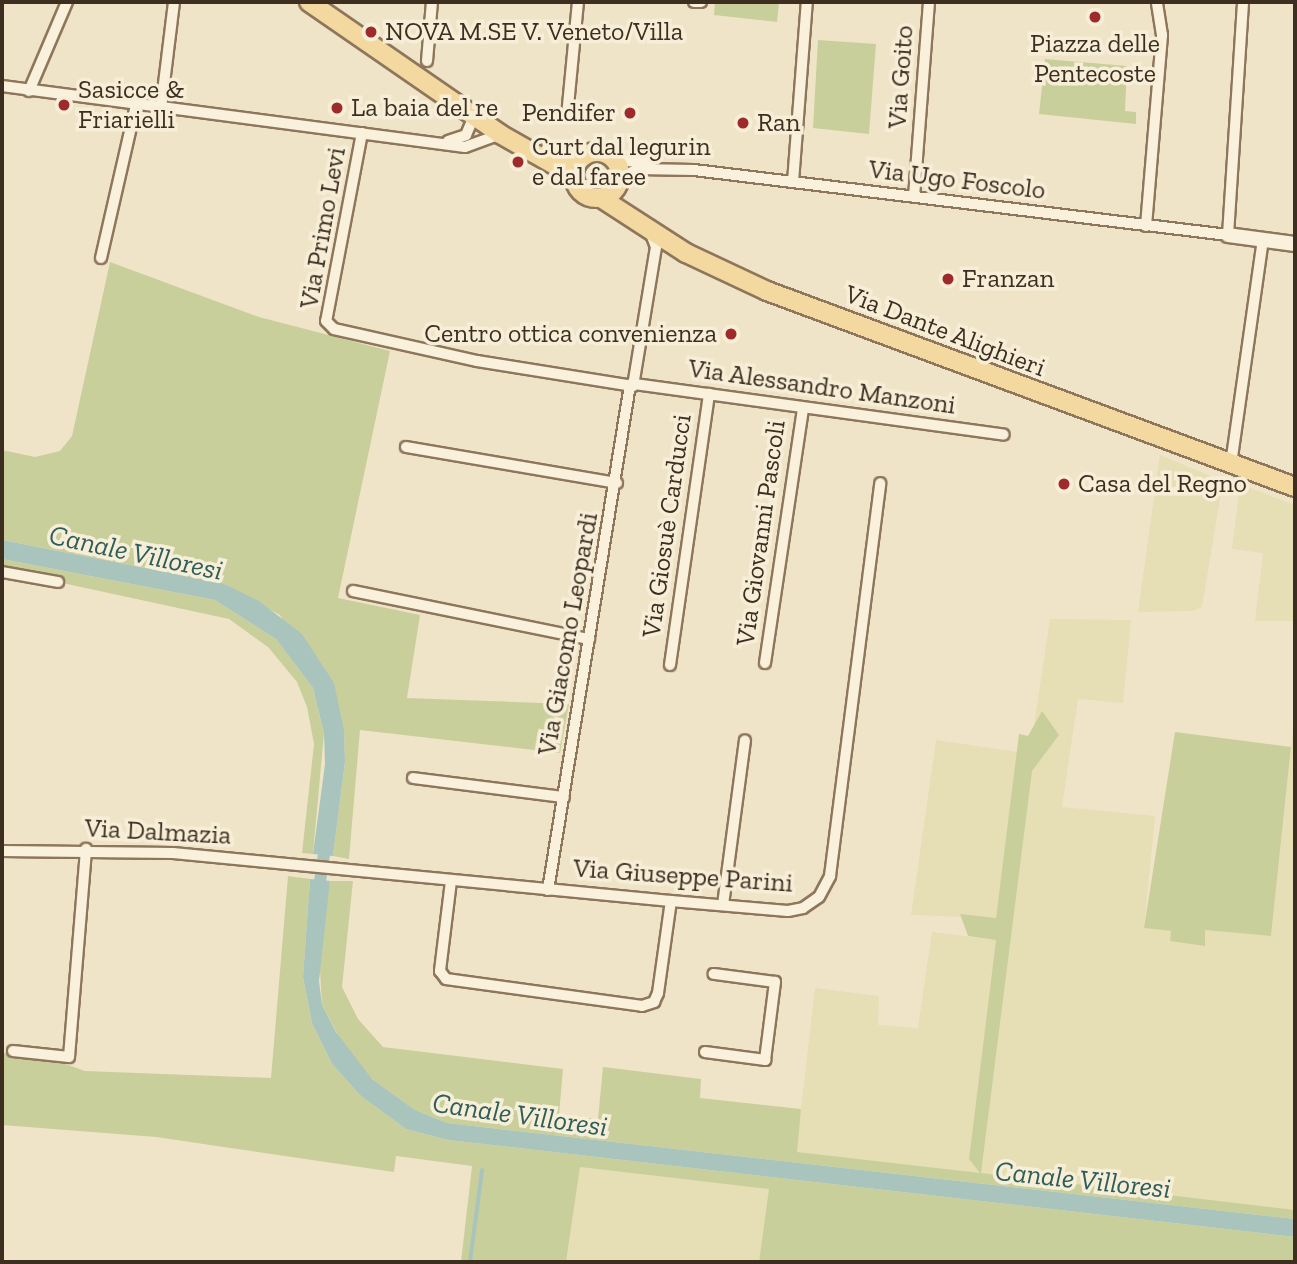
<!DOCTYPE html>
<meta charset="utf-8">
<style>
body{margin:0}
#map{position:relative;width:1297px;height:1264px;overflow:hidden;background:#f0e4c8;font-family:"Zilla Slab",serif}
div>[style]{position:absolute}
.farmland>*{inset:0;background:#e6deb5}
.green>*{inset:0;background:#c9cf9b}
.water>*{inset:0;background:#a9c4bc}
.stream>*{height:3.5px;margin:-1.75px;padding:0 1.75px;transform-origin:1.75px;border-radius:1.75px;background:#a9c4bc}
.canal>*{height:12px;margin:-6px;padding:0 6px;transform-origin:6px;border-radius:6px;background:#a9c4bc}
.roads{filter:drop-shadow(2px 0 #8d765c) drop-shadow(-2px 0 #8d765c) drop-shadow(0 2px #8d765c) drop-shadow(0 -2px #8d765c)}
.minor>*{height:10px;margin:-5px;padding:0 5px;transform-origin:5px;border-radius:5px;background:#faf1dc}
.tertiary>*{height:14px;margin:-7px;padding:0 7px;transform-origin:7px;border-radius:7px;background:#faf1dc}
.primary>*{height:18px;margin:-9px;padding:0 9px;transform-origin:9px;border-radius:9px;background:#f3d9a0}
.primary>.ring{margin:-9px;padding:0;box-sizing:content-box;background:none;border:18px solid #f3d9a0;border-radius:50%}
.dots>*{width:19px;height:19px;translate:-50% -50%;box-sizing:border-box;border:4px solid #f7eed8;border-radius:50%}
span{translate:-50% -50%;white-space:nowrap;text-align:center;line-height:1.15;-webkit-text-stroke:7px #f7eed8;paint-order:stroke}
.poi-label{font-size:26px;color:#3d2e20}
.left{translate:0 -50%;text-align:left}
.right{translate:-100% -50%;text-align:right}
.street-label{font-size:26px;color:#3d2e20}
.water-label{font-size:28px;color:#2f5d5a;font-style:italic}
.frame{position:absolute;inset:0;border:4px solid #3d2e20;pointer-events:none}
</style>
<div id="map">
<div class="farmland">
<i style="clip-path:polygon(1160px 455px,1223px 481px,1202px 607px,1193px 611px,1138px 612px)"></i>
<i style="clip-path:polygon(1240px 484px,1295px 505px,1295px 621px,1255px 621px,1263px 553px,1232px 549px)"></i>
<i style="clip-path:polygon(1050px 619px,1131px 620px,1123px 703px,1078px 699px,1062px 807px,1155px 816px,1144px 928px,1171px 931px,1170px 941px,1205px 930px,1271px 936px,1295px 712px,1295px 1210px,796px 1152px,815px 988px,879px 996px,878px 1025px,918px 1028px,932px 932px,996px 940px,969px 1159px)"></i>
<i style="clip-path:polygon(936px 740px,1018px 752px,996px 918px,911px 915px)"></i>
<i style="clip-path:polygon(580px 1167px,770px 1189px,759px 1262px,566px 1262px)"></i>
</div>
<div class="green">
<i style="clip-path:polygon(715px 2px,779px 2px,777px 22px,714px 15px)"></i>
<i style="clip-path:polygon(818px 40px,876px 44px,869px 134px,813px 128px)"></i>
<i style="clip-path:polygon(1045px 59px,1127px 66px,1125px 111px,1136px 112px,1136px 124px,1039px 114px)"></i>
<i style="clip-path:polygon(110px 262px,259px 317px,390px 351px,338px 598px,420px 615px,407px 698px,569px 704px,560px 753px,360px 730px,349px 859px,333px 856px,345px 762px,344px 730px,280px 615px,222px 583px,2px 540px,2px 450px,35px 457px,60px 451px,72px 436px)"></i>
<i style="clip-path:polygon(2px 559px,215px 600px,276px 639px,313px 688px,324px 733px,313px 854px,302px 853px,314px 744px,307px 707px,297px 682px,268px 647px,229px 619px,2px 570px)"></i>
<i style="clip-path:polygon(1042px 711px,1059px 735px,1032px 771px,981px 1173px,1295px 1210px,1295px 1219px,447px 1123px,415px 1110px,372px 1079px,346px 1050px,322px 1005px,319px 954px,330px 881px,353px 881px,342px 987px,358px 1019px,383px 1047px,563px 1069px,559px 1115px,598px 1119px,603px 1067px,701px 1079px,700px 1098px,801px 1109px,797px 1152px,980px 1173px,969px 1159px,996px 940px,968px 936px,960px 914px,996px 918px,1019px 734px,1028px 736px)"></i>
<i style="clip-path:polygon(1175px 732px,1291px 747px,1271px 936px,1205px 930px,1205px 946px,1170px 941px,1171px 931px,1144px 928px)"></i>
<i style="clip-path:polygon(288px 876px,310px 879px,303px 977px,312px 1023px,332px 1064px,361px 1096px,406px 1129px,448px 1140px,1295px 1237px,1295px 1262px,759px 1262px,769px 1189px,580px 1167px,566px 1262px,461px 1262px,472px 1166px,396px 1156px,394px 1172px,156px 1137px,2px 1125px,2px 1053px,60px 1062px,85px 1071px,271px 1078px)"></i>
</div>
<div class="water">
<i style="clip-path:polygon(2px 540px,222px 583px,259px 601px,302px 634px,334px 683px,344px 730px,345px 762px,333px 856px,313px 854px,325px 764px,324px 733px,313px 688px,276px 639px,215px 600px,2px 559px)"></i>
<i style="clip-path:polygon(310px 879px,330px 881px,319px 981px,322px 1005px,336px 1032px,372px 1079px,415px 1110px,447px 1123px,1295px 1219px,1295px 1237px,448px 1140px,406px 1129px,361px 1096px,332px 1064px,312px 1023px,303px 977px)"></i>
</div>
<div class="stream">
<i style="left:470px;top:1262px;width:92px;rotate:-82.5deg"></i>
</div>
<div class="canal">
<i style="left:318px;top:895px;width:55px;rotate:-81.6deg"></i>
</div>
<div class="roads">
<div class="minor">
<i style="left:694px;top:2px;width:7px"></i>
<i style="left:427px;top:61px;width:59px;rotate:-85.2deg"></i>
<i style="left:2px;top:86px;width:467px;rotate:7.5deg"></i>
<i style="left:465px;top:147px;width:37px;rotate:-20deg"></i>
<i style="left:29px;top:91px;width:97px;rotate:-66.9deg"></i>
<i style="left:161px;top:108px;width:107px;rotate:-83deg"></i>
<i style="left:567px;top:116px;width:115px;rotate:-84.5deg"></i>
<i style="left:362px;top:133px;width:191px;rotate:100.8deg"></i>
<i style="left:326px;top:321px;width:11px;rotate:45deg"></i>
<i style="left:334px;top:329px;width:147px;rotate:12.6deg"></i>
<i style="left:477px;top:361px;width:158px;rotate:9.1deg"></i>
<i style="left:633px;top:386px;width:141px;rotate:-80.6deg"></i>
<i style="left:656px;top:247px;width:17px;rotate:-111deg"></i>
<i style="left:448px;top:141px;width:19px;rotate:-18deg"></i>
<i style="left:466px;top:135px;width:21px;rotate:-67deg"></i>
<i style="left:615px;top:160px;width:36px;rotate:5deg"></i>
<i style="left:621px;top:177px;width:19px;rotate:-25deg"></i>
<i style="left:638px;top:169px;width:56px;rotate:1deg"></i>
<i style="left:694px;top:170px;width:538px;rotate:6.94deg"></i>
<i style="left:1228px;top:235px;width:233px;rotate:-86.3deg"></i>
<i style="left:793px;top:182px;width:181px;rotate:-85.6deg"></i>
<i style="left:914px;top:197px;width:196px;rotate:-85.6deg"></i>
<i style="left:1146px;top:226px;width:192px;rotate:-85.2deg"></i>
<i style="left:1162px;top:35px;width:33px;rotate:-99deg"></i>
<i style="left:101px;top:258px;width:157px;rotate:-77.1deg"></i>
<i style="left:634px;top:384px;width:373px;rotate:7.8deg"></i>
<i style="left:406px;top:447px;width:214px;rotate:9.7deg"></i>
<i style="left:1231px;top:464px;width:226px;rotate:-81.9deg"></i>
<i style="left:2px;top:572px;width:57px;rotate:10.1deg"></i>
<i style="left:353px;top:591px;width:241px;rotate:11.5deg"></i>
<i style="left:765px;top:663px;width:258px;rotate:-81.5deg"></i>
<i style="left:670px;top:665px;width:274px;rotate:-81.8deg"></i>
<i style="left:413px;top:778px;width:152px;rotate:7.2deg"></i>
<i style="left:2px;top:851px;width:171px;rotate:0.7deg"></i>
<i style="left:173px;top:853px;width:500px;rotate:5.51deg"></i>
<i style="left:671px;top:901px;width:117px;rotate:4.9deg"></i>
<i style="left:788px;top:911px;width:15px;rotate:-11deg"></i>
<i style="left:803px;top:908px;width:19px;rotate:-35deg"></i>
<i style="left:819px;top:897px;width:24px;rotate:-62deg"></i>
<i style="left:830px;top:876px;width:396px;rotate:-82.7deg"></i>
<i style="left:451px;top:881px;width:91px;rotate:97deg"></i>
<i style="left:440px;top:971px;width:10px;rotate:53deg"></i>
<i style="left:446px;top:979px;width:198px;rotate:7.8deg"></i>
<i style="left:642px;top:1006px;width:13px;rotate:-18deg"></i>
<i style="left:654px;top:1002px;width:10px;rotate:-66deg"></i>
<i style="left:658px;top:993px;width:93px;rotate:-82deg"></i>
<i style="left:548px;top:890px;width:512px;rotate:-80.78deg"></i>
<i style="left:723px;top:905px;width:166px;rotate:-82.4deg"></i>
<i style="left:13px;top:1051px;width:56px;rotate:6.1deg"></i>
<i style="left:69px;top:1057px;width:209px;rotate:-85.3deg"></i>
<i style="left:705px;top:1052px;width:61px;rotate:7.6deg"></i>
<i style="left:765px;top:1060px;width:79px;rotate:-82.7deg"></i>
<i style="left:775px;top:982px;width:62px;rotate:-172.5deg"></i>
</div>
<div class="tertiary">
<i style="left:1228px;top:235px;width:68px;rotate:7.7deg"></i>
</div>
<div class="primary">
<i style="left:309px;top:2px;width:232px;rotate:34.6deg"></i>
<i style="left:500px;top:134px;width:85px;rotate:29.6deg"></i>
<i class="ring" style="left:574px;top:152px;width:28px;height:28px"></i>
<i style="left:549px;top:152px;width:35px;rotate:7deg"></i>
<i style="left:601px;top:198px;width:101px;rotate:32.9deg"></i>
<i style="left:686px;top:253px;width:89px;rotate:25.1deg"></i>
<i style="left:767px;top:291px;width:563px;rotate:20.37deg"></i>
</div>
</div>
<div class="dots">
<i style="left:1095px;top:17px;background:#9e2a2b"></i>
<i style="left:371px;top:32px;background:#9e2a2b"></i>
<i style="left:64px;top:105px;background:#9e2a2b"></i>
<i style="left:337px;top:108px;background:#9e2a2b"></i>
<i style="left:630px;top:113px;background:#9e2a2b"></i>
<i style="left:743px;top:123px;background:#9e2a2b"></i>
<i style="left:518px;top:162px;background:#9e2a2b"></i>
<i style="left:948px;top:279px;background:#9e2a2b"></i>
<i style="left:731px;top:334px;background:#9e2a2b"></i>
<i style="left:1064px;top:484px;background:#9e2a2b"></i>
</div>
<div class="poi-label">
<span class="left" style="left:385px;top:32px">NOVA M.SE V. Veneto/Villa</span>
<span style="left:1095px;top:59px">Piazza delle<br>Pentecoste</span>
<span class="left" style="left:78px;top:105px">Sasicce &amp;<br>Friarielli</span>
<span class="left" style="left:351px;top:108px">La baia del re</span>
<span class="right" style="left:616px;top:113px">Pendifer</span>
<span class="left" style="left:757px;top:123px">Ran</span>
<span class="left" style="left:532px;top:162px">Curt dal legurin<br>e dal faree</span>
<span class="left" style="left:962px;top:279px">Franzan</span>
<span class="right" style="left:717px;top:334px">Centro ottica convenienza</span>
<span class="left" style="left:1078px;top:484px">Casa del Regno</span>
</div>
<div class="street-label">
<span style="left:901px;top:77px;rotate:-86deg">Via Goito</span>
<span style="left:957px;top:180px;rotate:7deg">Via Ugo Foscolo</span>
<span style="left:323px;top:228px;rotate:-80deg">Via Primo Levi</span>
<span style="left:945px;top:331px;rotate:21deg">Via Dante Alighieri</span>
<span style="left:822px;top:387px;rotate:8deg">Via Alessandro Manzoni</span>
<span style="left:667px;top:526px;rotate:-82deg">Via Giosuè Carducci</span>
<span style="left:761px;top:533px;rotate:-82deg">Via Giovanni Pascoli</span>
<span style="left:568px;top:634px;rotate:-80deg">Via Giacomo Leopardi</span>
<span style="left:158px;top:832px;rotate:3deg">Via Dalmazia</span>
<span style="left:683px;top:876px;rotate:4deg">Via Giuseppe Parini</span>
</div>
<div class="water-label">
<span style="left:136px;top:553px;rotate:12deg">Canale Villoresi</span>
<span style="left:520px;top:1115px;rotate:8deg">Canale Villoresi</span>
<span style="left:1083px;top:1180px;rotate:6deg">Canale Villoresi</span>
</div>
<div class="frame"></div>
</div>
